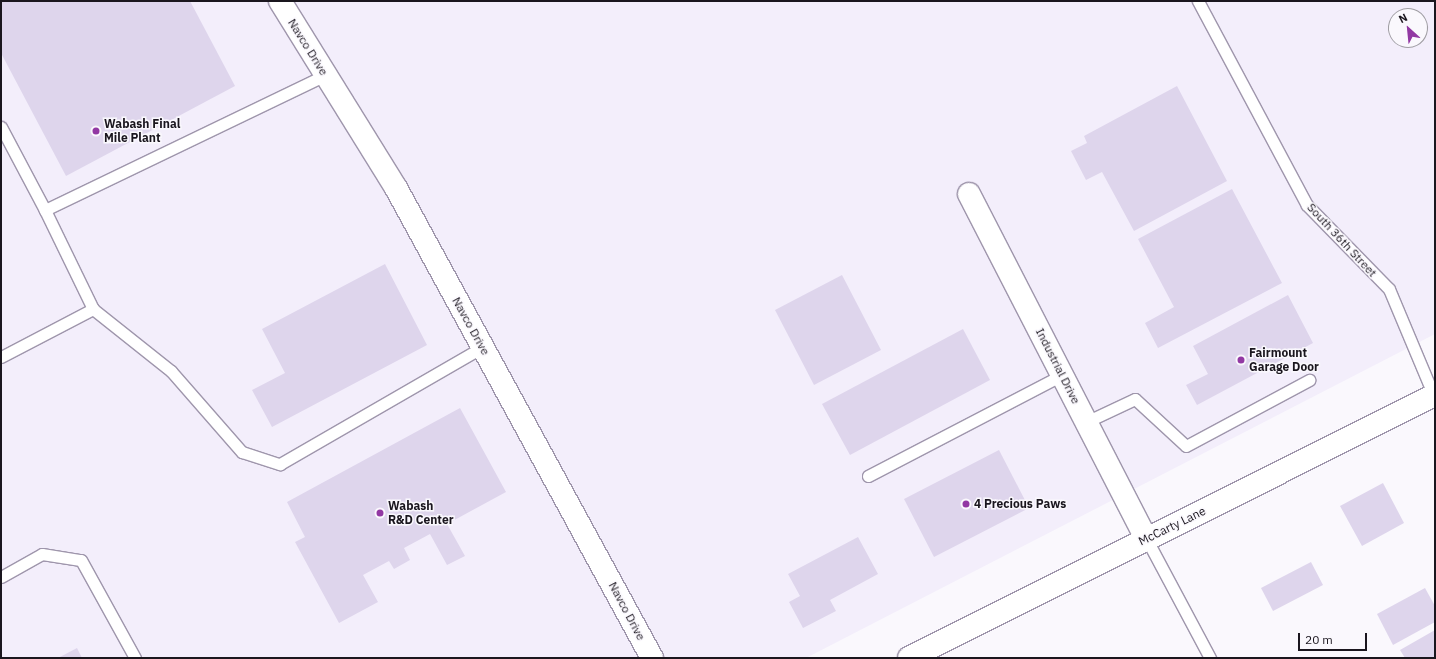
<!DOCTYPE html>
<style>
body{margin:0}
#map{position:relative;width:1436px;height:659px;overflow:hidden;background:#faf8fd;font-family:"IBM Plex Sans",sans-serif}
div>[style]{position:absolute}
.built>*{inset:0;background:#f3eefb}
.building>*{inset:0;background:#ded5ec}
.roads{filter:drop-shadow(1px 0 #9f96ac) drop-shadow(-1px 0 #9f96ac) drop-shadow(0 1px #9f96ac) drop-shadow(0 -1px #9f96ac)}
.lane>*{height:11px;margin:-5.5px;padding:0 5.5px;transform-origin:5.5px;border-radius:5.5px;background:#fff}
.street>*{height:22px;margin:-11px;padding:0 11px;transform-origin:11px;border-radius:11px;background:#fff}
.secondary>*{height:22px;margin:-11px;padding:0 11px;transform-origin:11px;border-radius:11px;background:#fff}
.dots>*{width:11px;height:11px;translate:-50% -50%;box-sizing:border-box;border:2px solid #faf8fd;border-radius:50%}
span{translate:-50% -50%;white-space:nowrap;text-align:center;line-height:1.15;-webkit-text-stroke:3px #faf8fd;paint-order:stroke}
.street-label{font-size:12px;color:#1a161e}
.poi-label{font-size:12px;color:#1a161e;font-weight:700}
.left{translate:0 -50%;text-align:left}
.frame{position:absolute;inset:0;border:2px solid #1a161e;pointer-events:none}
.north{position:absolute;left:1388px;top:8px;width:40px;height:40px;box-sizing:border-box;background:#faf8fd;border:1px solid #a09ea4;border-radius:50%;rotate:333deg;font-size:11px;font-weight:700;line-height:16px;text-align:center;color:#1a161e}
.north::after{content:'';display:block;margin:auto;width:14px;height:18px;background:#9238a3;clip-path:polygon(50% 0,100% 100%,50% 72%,0 100%)}
.scale{position:absolute;left:1298px;top:633px;width:69px;height:18px;box-sizing:border-box;border:2px solid #1a161e;border-top:0;padding-left:5px;font-size:12px;line-height:14px;white-space:nowrap;color:#1a161e;-webkit-text-stroke:3px #faf8fd;paint-order:stroke}
</style>
<div id="map">
<div class="built">
<i style="clip-path:polygon(evenodd,1px 1px,1435px 1px,1435px 334px,806px 658px,1px 658px,1px 1px,1396px 16px,1420px 16px,1420px 40px,1396px 40px,1396px 16px)"></i>
</div>
<div class="building">
<i style="clip-path:polygon(1px 1px,190px 1px,235px 86px,66px 176px,1px 53px)"></i>
<i style="clip-path:polygon(1177px 86px,1227px 181px,1134px 231px,1102px 172px,1086px 180px,1071px 151px,1087px 143px,1084px 136px)"></i>
<i style="clip-path:polygon(1232px 189px,1282px 283px,1158px 348px,1145px 323px,1174px 307px,1138px 239px)"></i>
<i style="clip-path:polygon(385px 264px,427px 345px,272px 427px,252px 390px,285px 373px,262px 329px)"></i>
<i style="clip-path:polygon(842px 275px,881px 350px,814px 385px,775px 310px)"></i>
<i style="clip-path:polygon(1288px 295px,1313px 343px,1197px 405px,1186px 385px,1208px 374px,1193px 346px)"></i>
<i style="clip-path:polygon(963px 329px,990px 380px,850px 455px,822px 404px)"></i>
<i style="clip-path:polygon(460px 408px,506px 492px,447px 524px,465px 556px,447px 565px,430px 534px,404px 548px,410px 560px,394px 569px,389px 561px,363px 575px,378px 602px,339px 623px,295px 542px,305px 537px,287px 502px)"></i>
<i style="clip-path:polygon(999px 450px,1029px 508px,934px 557px,904px 499px)"></i>
<i style="clip-path:polygon(1383px 483px,1404px 523px,1362px 546px,1340px 506px)"></i>
<i style="clip-path:polygon(858px 537px,878px 574px,830px 600px,836px 611px,803px 628px,789px 602px,800px 596px,788px 574px)"></i>
<i style="clip-path:polygon(1311px 562px,1323px 585px,1273px 611px,1261px 588px)"></i>
<i style="clip-path:polygon(1425px 588px,1435px 606px,1435px 622px,1393px 645px,1377px 614px)"></i>
<i style="clip-path:polygon(1435px 630px,1435px 658px,1405px 658px,1400px 650px)"></i>
<i style="clip-path:polygon(77px 648px,82px 658px,58px 658px)"></i>
</div>
<div class="roads">
<div class="lane">
<i style="left:1198px;top:1px;width:231px;rotate:61.9deg"></i>
<i style="left:1307px;top:205px;width:117px;rotate:45.7deg"></i>
<i style="left:1389px;top:289px;width:116px;rotate:67.2deg"></i>
<i style="left:1px;top:127px;width:94px;rotate:62.1deg"></i>
<i style="left:93px;top:309px;width:100px;rotate:38.5deg"></i>
<i style="left:171px;top:371px;width:108px;rotate:48.8deg"></i>
<i style="left:242px;top:452px;width:40px;rotate:18deg"></i>
<i style="left:280px;top:464px;width:234px;rotate:-30deg"></i>
<i style="left:1px;top:357px;width:104px;rotate:-27.6deg"></i>
<i style="left:93px;top:309px;width:110px;rotate:-115.9deg"></i>
<i style="left:45px;top:210px;width:312px;rotate:-25.7deg"></i>
<i style="left:1086px;top:422px;width:54px;rotate:-25.1deg"></i>
<i style="left:1135px;top:399px;width:69px;rotate:42.7deg"></i>
<i style="left:1186px;top:446px;width:140px;rotate:-28.2deg"></i>
<i style="left:868px;top:476px;width:219px;rotate:-27.5deg"></i>
<i style="left:1146px;top:538px;width:136px;rotate:61.9deg"></i>
<i style="left:1px;top:577px;width:47px;rotate:-29.3deg"></i>
<i style="left:42px;top:554px;width:39px;rotate:9deg"></i>
<i style="left:81px;top:560px;width:112px;rotate:61.1deg"></i>
</div>
<div class="street">
<i style="left:280px;top:1px;width:220px;rotate:58.2deg"></i>
<i style="left:396px;top:188px;width:535px;rotate:61.42deg"></i>
<i style="left:969px;top:194px;width:387px;rotate:62.8deg"></i>
</div>
<div class="secondary">
<i style="left:909px;top:658px;width:588px;rotate:-26.57deg"></i>
</div>
</div>
<div class="dots">
<i style="left:96px;top:131px;background:#9238a3"></i>
<i style="left:1241px;top:360px;background:#9238a3"></i>
<i style="left:966px;top:504px;background:#9238a3"></i>
<i style="left:380px;top:513px;background:#9238a3"></i>
</div>
<div class="street-label">
<span style="left:308px;top:47px;rotate:58deg">Navco Drive</span>
<span style="left:1342px;top:240px;rotate:47deg">South 36th Street</span>
<span style="left:471px;top:326px;rotate:61deg">Navco Drive</span>
<span style="left:1058px;top:366px;rotate:63deg">Industrial Drive</span>
<span style="left:1172px;top:526px;rotate:-26deg">McCarty Lane</span>
<span style="left:627px;top:611px;rotate:62deg">Navco Drive</span>
</div>
<div class="poi-label">
<span class="left" style="left:104px;top:131px">Wabash Final<br>Mile Plant</span>
<span class="left" style="left:1249px;top:360px">Fairmount<br>Garage Door</span>
<span class="left" style="left:974px;top:504px">4 Precious Paws</span>
<span class="left" style="left:388px;top:513px">Wabash<br>R&amp;D Center</span>
</div>
<div class="frame"></div>
<div class="north">N</div>
<div class="scale">20 m</div>
</div>
